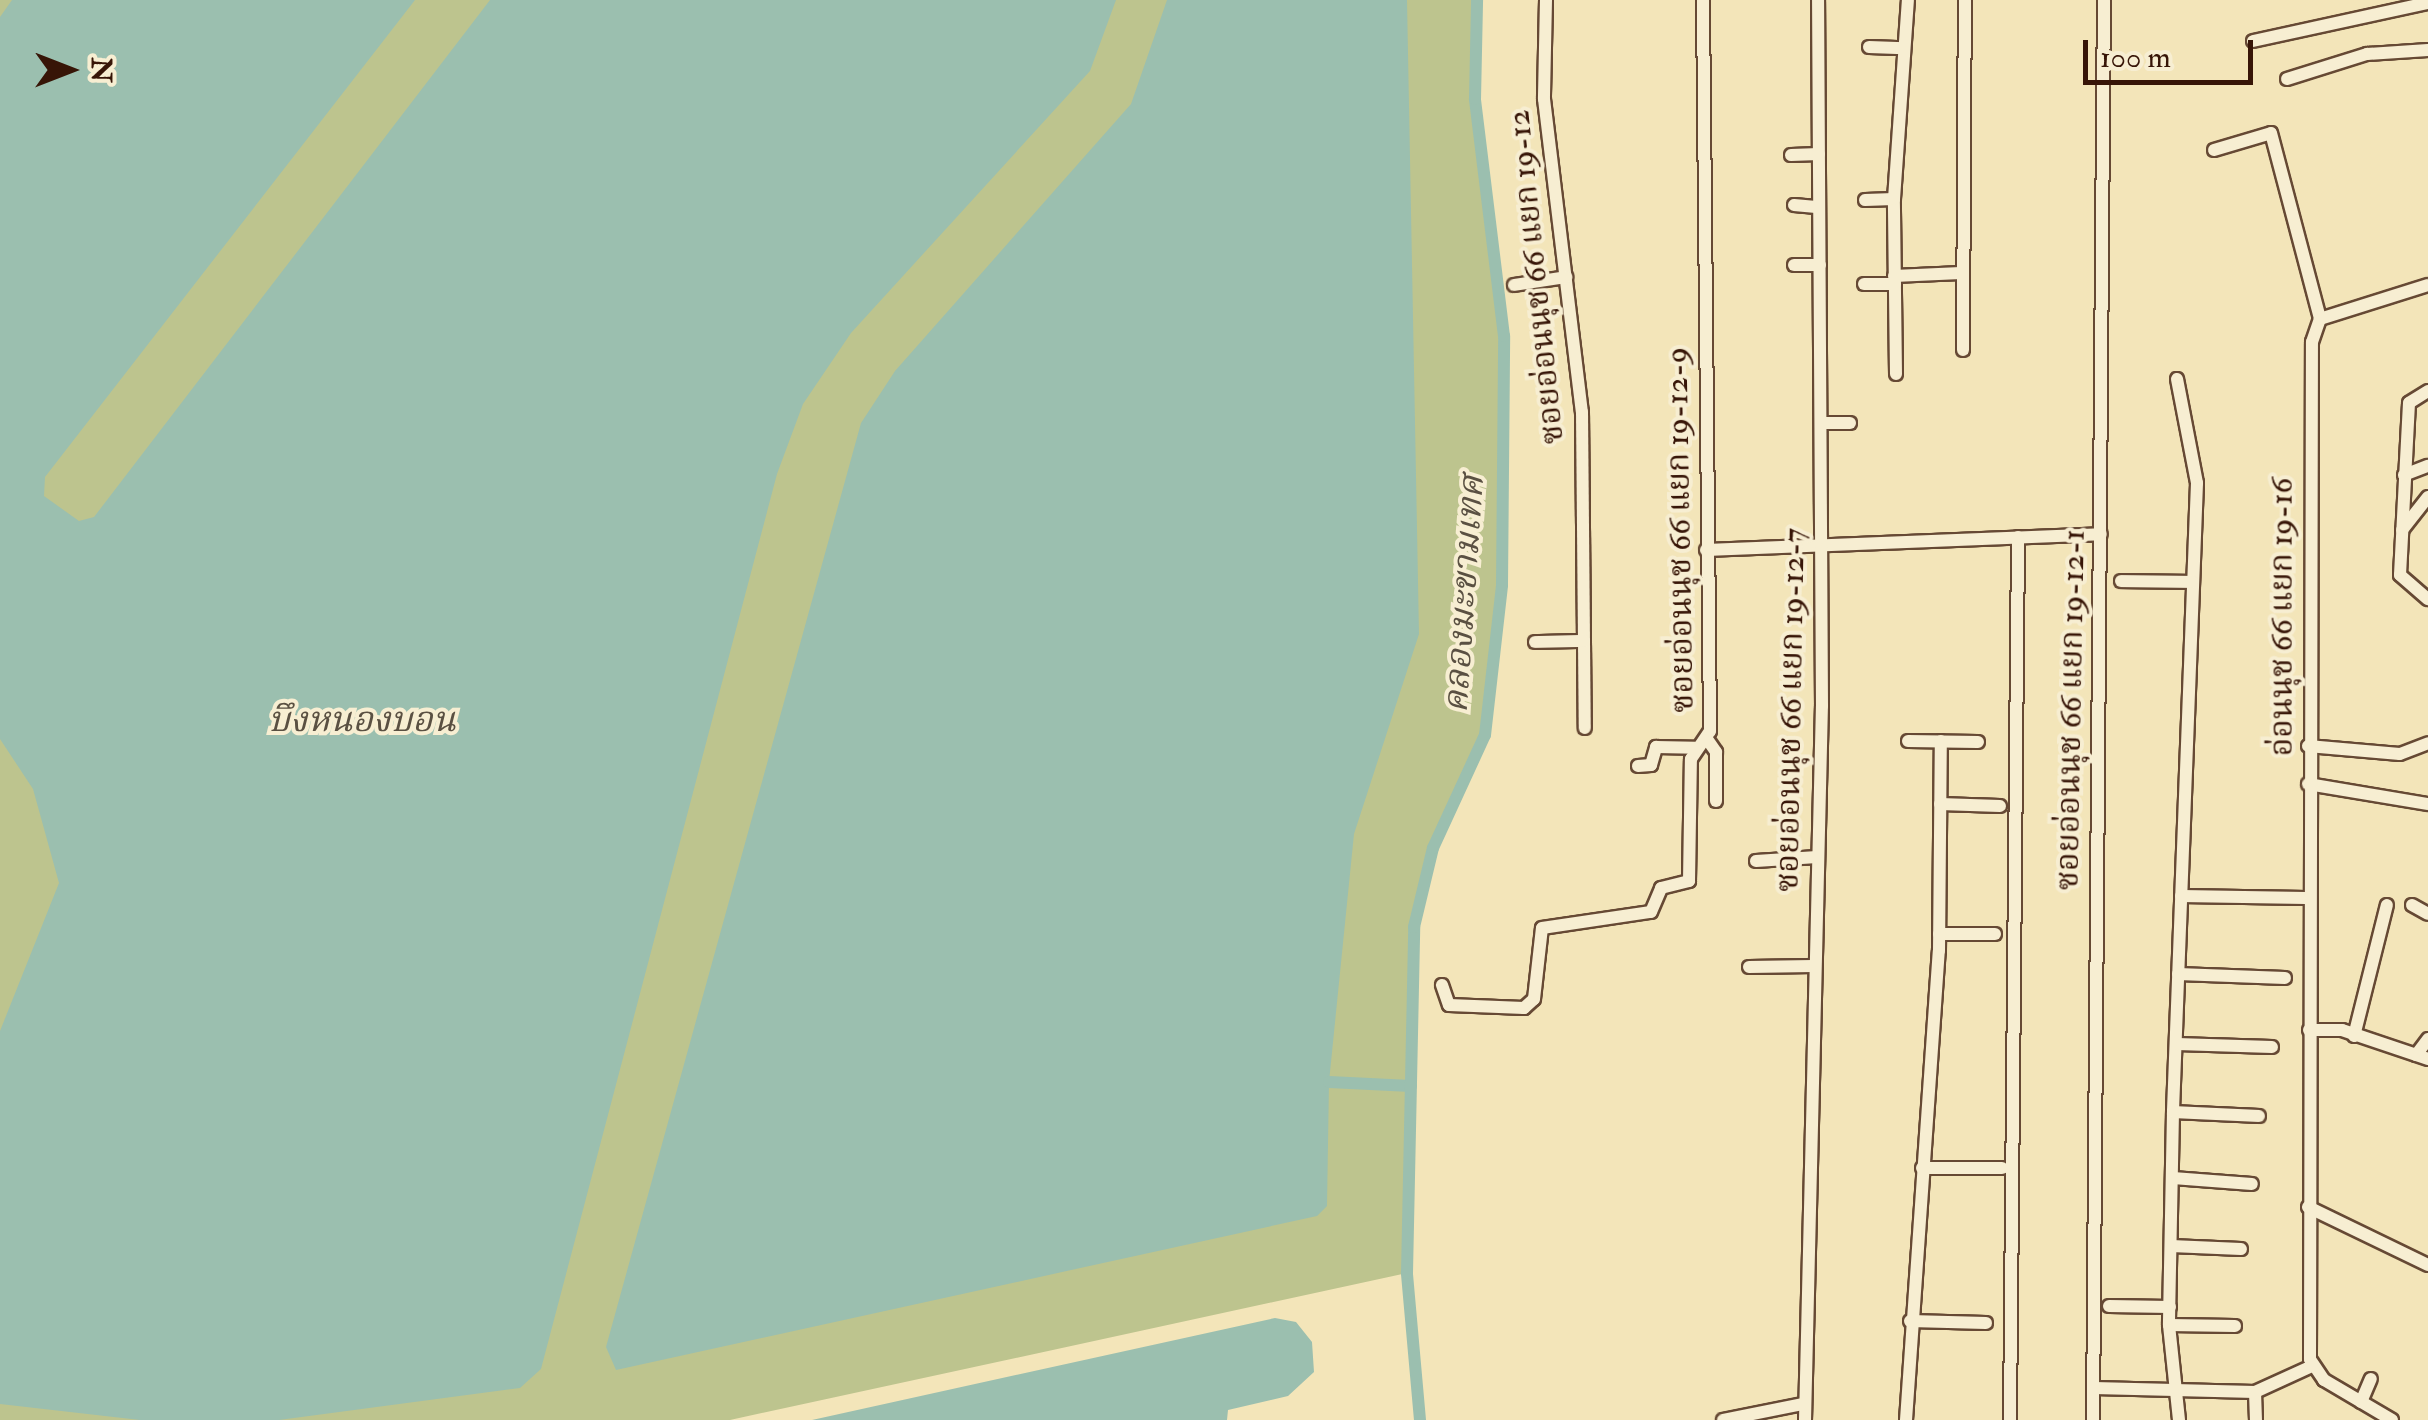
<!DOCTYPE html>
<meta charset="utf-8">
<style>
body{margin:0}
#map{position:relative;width:2428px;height:1420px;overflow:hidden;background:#f3e5b9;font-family:"IM FELL Double Pica","Noto Serif Thai",serif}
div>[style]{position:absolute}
.green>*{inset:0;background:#bdc48e}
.water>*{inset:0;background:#9bbfaf}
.canal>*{height:12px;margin:-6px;padding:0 6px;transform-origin:6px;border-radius:6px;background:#9bbfaf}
.roads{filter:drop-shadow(2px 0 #664934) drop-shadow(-2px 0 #664934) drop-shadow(0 2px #664934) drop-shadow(0 -2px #664934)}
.minor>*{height:12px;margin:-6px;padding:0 6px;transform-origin:6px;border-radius:6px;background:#f7eed2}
span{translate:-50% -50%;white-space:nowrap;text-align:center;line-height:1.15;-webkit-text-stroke:8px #f7eed2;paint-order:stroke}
.street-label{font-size:32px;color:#371507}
.water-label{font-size:35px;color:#5a5042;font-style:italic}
.north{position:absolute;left:20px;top:20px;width:100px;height:100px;-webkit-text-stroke:8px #f7eed2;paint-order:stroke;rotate:90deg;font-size:28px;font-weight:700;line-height:40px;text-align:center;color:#371507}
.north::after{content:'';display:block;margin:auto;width:35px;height:45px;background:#371507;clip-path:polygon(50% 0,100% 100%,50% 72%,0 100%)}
.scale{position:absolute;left:2083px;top:40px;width:170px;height:45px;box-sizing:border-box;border:5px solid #371507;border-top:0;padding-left:12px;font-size:30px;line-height:35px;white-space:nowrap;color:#371507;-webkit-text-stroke:8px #f7eed2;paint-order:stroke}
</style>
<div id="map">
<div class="green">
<i style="clip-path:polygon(0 0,1477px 0,1475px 99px,1504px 336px,1502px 585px,1485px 735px,1433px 848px,1414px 927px,1407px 1273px,730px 1420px,0 1420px)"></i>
</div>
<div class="water">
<i style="clip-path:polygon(12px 0,415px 0,45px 477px,44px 496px,79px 521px,94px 517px,490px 0,1116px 0,1090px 71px,851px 333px,803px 404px,777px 474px,541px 1369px,520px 1388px,279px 1420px,140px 1420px,0 1404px,0 1031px,59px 883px,33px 789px,0 739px,0 17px)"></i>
<i style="clip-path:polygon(1167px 0,1407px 0,1419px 634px,1354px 834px,1329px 1082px,1327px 1206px,1317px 1216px,616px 1370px,606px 1347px,861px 423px,895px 371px,1131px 104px)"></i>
<i style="clip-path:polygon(1275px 1318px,1296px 1322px,1312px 1342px,1314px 1372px,1288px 1396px,1228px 1410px,1227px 1420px,812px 1420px)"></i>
</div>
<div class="canal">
<i style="left:1329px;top:1082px;width:82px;rotate:2.8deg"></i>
<i style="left:1420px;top:1420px;width:148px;rotate:-95.1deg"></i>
<i style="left:1407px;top:1273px;width:346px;rotate:-88.8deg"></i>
<i style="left:1414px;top:927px;width:81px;rotate:-76.5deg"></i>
<i style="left:1433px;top:848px;width:124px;rotate:-65.3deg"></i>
<i style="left:1485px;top:735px;width:151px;rotate:-83.5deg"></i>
<i style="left:1502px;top:585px;width:249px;rotate:-89.5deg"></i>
<i style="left:1504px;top:336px;width:239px;rotate:-97deg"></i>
<i style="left:1475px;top:99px;width:99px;rotate:-88.8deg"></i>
</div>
<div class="roads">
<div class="minor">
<i style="left:1546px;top:0;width:99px;rotate:91.2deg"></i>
<i style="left:1544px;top:99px;width:315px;rotate:83.1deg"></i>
<i style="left:1582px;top:412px;width:316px;rotate:89.5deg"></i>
<i style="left:2253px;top:41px;width:179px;rotate:-12.3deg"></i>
<i style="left:1869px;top:47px;width:35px;rotate:2deg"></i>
<i style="left:2287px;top:79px;width:84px;rotate:-17.4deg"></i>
<i style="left:2367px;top:54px;width:61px;rotate:-3.8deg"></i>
<i style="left:2214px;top:150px;width:59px;rotate:-16.6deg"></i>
<i style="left:2271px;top:133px;width:192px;rotate:75.2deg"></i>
<i style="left:1791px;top:155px;width:28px;rotate:-2deg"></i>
<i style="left:1865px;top:200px;width:29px;rotate:-2deg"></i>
<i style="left:1794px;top:205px;width:25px;rotate:5deg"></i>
<i style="left:1794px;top:265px;width:26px"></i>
<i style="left:1894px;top:276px;width:67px;rotate:-2.6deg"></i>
<i style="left:1864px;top:284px;width:31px"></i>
<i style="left:1514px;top:285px;width:53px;rotate:-8.7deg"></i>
<i style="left:1963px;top:350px;width:350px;rotate:-89.7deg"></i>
<i style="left:1896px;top:374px;width:175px;rotate:-90.7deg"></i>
<i style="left:1894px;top:199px;width:199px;rotate:-86deg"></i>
<i style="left:2177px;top:379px;width:106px;rotate:79.1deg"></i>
<i style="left:2197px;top:483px;width:629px;rotate:92.19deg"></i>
<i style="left:2173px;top:1112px;width:213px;rotate:91.1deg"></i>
<i style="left:2169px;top:1325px;width:96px;rotate:84deg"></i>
<i style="left:2428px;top:391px;width:22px;rotate:148deg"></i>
<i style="left:2409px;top:403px;width:172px;rotate:93deg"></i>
<i style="left:2400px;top:575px;width:37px;rotate:41deg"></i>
<i style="left:1821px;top:423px;width:29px"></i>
<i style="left:2404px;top:475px;width:26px;rotate:-21deg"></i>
<i style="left:2402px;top:530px;width:42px;rotate:-51.8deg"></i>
<i style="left:1706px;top:550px;width:395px;rotate:-2.3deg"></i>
<i style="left:2121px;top:581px;width:71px;rotate:0.8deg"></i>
<i style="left:1535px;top:642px;width:49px;rotate:-1.2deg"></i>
<i style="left:1707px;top:739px;width:16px;rotate:55deg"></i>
<i style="left:1716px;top:752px;width:49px;rotate:90deg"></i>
<i style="left:1908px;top:741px;width:70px;rotate:0.8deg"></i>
<i style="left:2308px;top:746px;width:92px;rotate:5deg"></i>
<i style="left:2400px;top:754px;width:30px;rotate:-21deg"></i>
<i style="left:1638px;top:766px;width:13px;rotate:-4deg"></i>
<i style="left:1651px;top:765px;width:19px;rotate:-74deg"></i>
<i style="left:1656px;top:747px;width:39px;rotate:1deg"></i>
<i style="left:2308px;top:784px;width:122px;rotate:9.5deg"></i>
<i style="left:1940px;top:804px;width:60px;rotate:1.9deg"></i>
<i style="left:1756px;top:861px;width:61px;rotate:-3.8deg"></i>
<i style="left:2181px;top:896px;width:125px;rotate:0.9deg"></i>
<i style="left:2412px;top:905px;width:18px;rotate:29deg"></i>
<i style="left:1939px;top:934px;width:56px"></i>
<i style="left:1749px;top:967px;width:64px;rotate:-0.9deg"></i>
<i style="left:2178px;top:974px;width:107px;rotate:2.1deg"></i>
<i style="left:1442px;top:985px;width:21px;rotate:71deg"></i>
<i style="left:1449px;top:1005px;width:75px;rotate:2.3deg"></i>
<i style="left:1524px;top:1008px;width:13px;rotate:-42deg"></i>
<i style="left:1534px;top:999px;width:71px;rotate:-83.6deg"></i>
<i style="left:1542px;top:928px;width:110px;rotate:-8.4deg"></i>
<i style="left:1651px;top:912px;width:26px;rotate:-67deg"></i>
<i style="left:1661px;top:888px;width:29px;rotate:-14deg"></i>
<i style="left:1689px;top:881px;width:122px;rotate:-89.1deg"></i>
<i style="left:1691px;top:759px;width:34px;rotate:-56deg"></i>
<i style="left:1710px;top:731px;width:731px;rotate:-90.55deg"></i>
<i style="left:2309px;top:1030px;width:33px"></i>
<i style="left:2342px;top:1030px;width:91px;rotate:18.6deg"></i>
<i style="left:2354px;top:1036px;width:135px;rotate:-75.9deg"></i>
<i style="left:2177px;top:1044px;width:95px;rotate:1.8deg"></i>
<i style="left:2416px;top:1055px;width:20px;rotate:-53deg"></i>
<i style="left:2173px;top:1112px;width:86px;rotate:2.7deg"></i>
<i style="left:1922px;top:1168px;width:80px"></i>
<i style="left:2173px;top:1178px;width:79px;rotate:4.3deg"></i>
<i style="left:2308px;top:1207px;width:133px;rotate:25.8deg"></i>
<i style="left:2171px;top:1246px;width:70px;rotate:2.5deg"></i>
<i style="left:2109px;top:1306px;width:61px;rotate:0.9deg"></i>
<i style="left:1910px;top:1321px;width:76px;rotate:1.5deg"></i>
<i style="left:2169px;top:1325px;width:66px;rotate:0.9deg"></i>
<i style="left:2094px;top:1388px;width:161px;rotate:1.4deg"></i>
<i style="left:2255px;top:1392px;width:63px;rotate:-24.5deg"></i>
<i style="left:2255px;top:1392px;width:28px;rotate:88deg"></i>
<i style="left:2361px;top:1402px;width:25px;rotate:-67deg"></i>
<i style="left:1723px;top:1420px;width:81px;rotate:-11.4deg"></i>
<i style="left:1805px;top:1420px;width:714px;rotate:-88.64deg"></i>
<i style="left:1822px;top:706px;width:706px;rotate:-90.32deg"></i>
<i style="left:1906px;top:1420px;width:470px;rotate:-86deg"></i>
<i style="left:1939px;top:951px;width:210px;rotate:-89.5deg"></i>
<i style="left:2010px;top:1420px;width:883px;rotate:-89.48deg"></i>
<i style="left:2093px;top:1420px;width:1420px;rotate:-89.56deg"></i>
<i style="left:2392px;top:1420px;width:79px;rotate:-149.5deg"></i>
<i style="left:2324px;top:1380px;width:25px;rotate:-124deg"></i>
<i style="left:2310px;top:1359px;width:1017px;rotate:-89.89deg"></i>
<i style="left:2312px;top:342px;width:24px;rotate:-71deg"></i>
<i style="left:2320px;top:319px;width:113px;rotate:-17.5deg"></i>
</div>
</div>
<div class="street-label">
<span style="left:1536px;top:277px;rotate:-96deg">ซอยอ่อนนุช 66 แยก 19-12</span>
<span style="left:1680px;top:530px;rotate:-91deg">ซอยอ่อนนุช 66 แยก 19-12-9</span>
<span style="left:2282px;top:617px;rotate:-90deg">อ่อนนุช 66 แยก 19-16</span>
<span style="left:1791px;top:710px;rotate:-89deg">ซอยอ่อนนุช 66 แยก 19-12-7</span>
<span style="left:2071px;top:710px;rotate:-89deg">ซอยอ่อนนุช 66 แยก 19-12-1</span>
</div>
<div class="water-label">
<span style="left:1464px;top:594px;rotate:-86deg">คลองมะขามเทศ</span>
<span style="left:362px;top:720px">บึงหนองบอน</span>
</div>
<div class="north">N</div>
<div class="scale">100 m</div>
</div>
